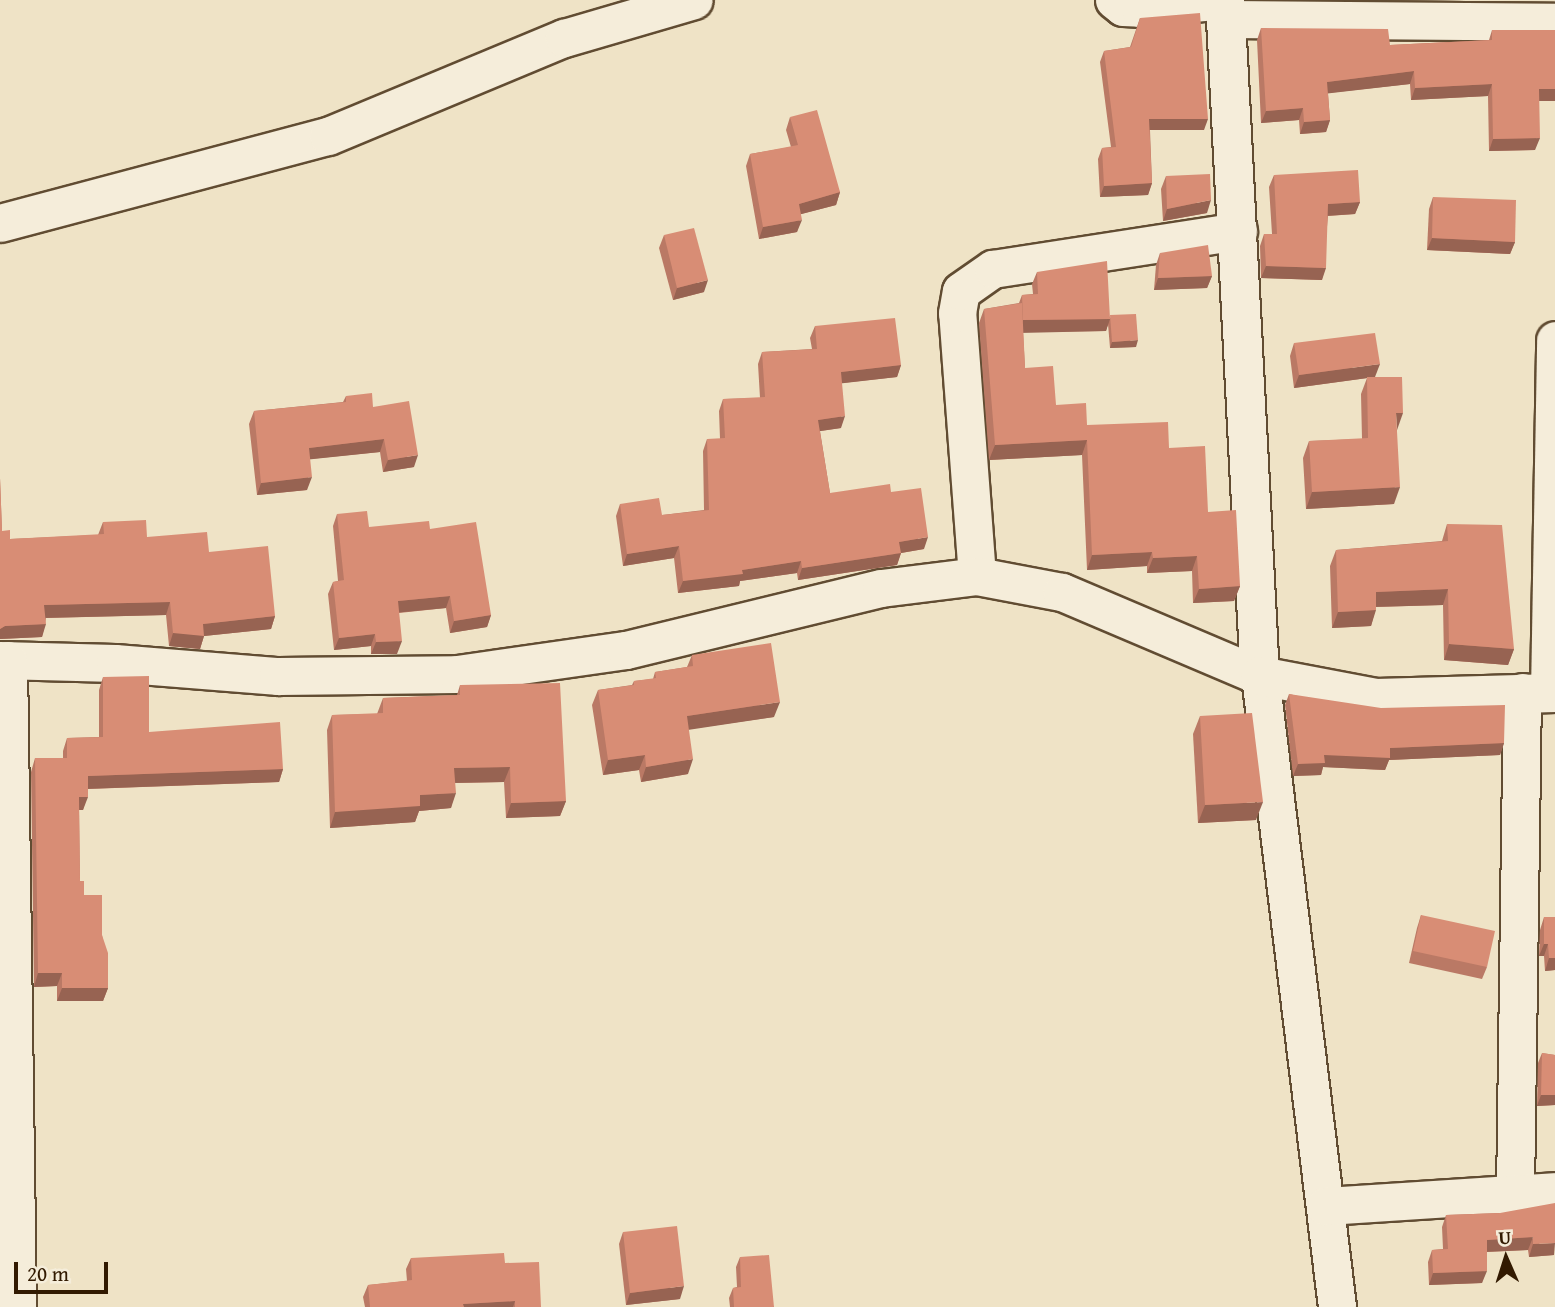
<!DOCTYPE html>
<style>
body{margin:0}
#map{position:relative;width:1555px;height:1307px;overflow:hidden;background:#efe3c6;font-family:"Gentium Book Plus",serif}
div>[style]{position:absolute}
.roads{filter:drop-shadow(2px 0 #614c32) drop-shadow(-2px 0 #614c32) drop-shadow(0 2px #614c32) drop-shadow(0 -2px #614c32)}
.minor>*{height:37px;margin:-18.5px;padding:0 18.5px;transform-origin:18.5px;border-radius:18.5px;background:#f5edda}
.tertiary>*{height:38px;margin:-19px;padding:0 19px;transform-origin:19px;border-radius:19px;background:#f5edda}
.wall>*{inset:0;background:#ba7965}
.shaded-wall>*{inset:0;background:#976352}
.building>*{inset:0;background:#d88d75}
span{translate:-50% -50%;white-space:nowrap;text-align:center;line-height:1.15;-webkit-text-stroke:5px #f5edda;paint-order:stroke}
.north{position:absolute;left:1471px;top:1223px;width:70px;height:70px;-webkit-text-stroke:5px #f5edda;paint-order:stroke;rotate:357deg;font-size:19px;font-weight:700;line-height:28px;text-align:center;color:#321a01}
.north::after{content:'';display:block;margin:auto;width:24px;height:32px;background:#321a01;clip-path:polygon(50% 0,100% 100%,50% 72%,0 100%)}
.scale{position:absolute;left:14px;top:1262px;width:94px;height:32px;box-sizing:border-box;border:4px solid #321a01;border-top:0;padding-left:9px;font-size:21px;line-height:24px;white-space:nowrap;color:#321a01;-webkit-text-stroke:5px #f5edda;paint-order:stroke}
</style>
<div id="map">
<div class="roads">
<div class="minor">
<i style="left:1114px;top:0;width:11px;rotate:38deg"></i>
<i style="left:1123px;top:7px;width:17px;rotate:3deg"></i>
<i style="left:1140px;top:8px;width:85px;rotate:-5.4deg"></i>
<i style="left:1228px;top:19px;width:327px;rotate:0.5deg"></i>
<i style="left:0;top:223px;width:339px;rotate:-14.9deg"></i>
<i style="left:328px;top:136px;width:256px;rotate:-22.6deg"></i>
<i style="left:564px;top:38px;width:135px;rotate:-16.3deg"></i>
<i style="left:977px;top:576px;width:264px;rotate:-94.3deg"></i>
<i style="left:957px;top:313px;width:22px;rotate:-80deg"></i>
<i style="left:961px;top:291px;width:39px;rotate:-35deg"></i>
<i style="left:993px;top:269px;width:248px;rotate:-8.8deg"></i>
<i style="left:0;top:660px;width:115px;rotate:1.5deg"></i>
<i style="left:115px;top:663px;width:164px;rotate:4.6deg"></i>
<i style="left:278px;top:676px;width:179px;rotate:-0.6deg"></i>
<i style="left:457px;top:674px;width:171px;rotate:-8.1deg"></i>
<i style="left:626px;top:650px;width:262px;rotate:-13.7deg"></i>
<i style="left:881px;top:588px;width:97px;rotate:-7.1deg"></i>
<i style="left:977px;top:576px;width:86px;rotate:10.7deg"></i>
<i style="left:1062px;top:592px;width:215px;rotate:23deg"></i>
<i style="left:1260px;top:676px;width:636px;rotate:83.04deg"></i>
<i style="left:8px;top:660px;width:647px;rotate:89.2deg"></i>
<i style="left:1549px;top:693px;width:353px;rotate:-89deg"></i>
<i style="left:1515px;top:1193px;width:501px;rotate:-89.2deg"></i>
<i style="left:1325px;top:1206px;width:230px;rotate:-3.7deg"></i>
</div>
<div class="tertiary">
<i style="left:1225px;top:0;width:677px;rotate:87.04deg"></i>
<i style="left:1260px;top:676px;width:118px;rotate:10.7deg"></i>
<i style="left:1376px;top:698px;width:179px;rotate:-1.6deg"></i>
</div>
</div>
<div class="wall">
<i style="clip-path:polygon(1140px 18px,1204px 130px,1150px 130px,1152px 183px,1148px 195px,1100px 197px,1098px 159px,1102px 148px,1111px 147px,1100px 62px,1104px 51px,1130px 47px)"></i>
<i style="clip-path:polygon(1261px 28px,1390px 45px,1489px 40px,1492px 30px,1539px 101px,1535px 150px,1489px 151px,1488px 96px,1411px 100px,1410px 84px,1328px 93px,1330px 120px,1326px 132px,1300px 134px,1299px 120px,1261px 123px,1257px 40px)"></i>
<i style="clip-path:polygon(790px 117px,840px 192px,836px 205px,801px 214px,797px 232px,759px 239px,746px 166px,750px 154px,791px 147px,786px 130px)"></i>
<i style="clip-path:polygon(1274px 175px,1360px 202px,1355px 214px,1328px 216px,1322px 280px,1261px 278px,1260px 246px,1264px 234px,1272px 234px,1269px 187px)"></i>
<i style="clip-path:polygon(1166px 176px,1207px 213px,1163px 221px,1161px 189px)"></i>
<i style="clip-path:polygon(1433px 197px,1515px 242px,1510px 254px,1427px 250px,1429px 209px)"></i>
<i style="clip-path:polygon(664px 235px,704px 292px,673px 300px,659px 248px)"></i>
<i style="clip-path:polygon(1160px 253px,1212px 276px,1207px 288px,1154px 290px,1156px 265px)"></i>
<i style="clip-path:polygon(1037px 272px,1110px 317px,1136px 347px,1110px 348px,1108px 324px,1106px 331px,1023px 332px,1025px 368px,1056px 405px,1087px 425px,1169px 448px,1208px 512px,1240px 586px,1234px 601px,1193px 603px,1192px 571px,1147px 573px,1147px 566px,1087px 570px,1082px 455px,989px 460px,979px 323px,984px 309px,1019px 303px,1022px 295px,1033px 294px,1032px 284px)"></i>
<i style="clip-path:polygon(815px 326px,901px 365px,897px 377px,842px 383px,841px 428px,820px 431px,830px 493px,891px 492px,924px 549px,901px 553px,897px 565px,798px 580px,797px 573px,740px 581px,739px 586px,678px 593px,674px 558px,623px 566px,616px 516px,620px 504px,662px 515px,704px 510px,703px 451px,707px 439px,720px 439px,719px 411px,723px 399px,760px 398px,758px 364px,762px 352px,812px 349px,810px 338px)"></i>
<i style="clip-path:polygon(1294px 343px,1375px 377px,1371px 377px,1397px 430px,1394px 504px,1306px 509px,1303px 458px,1309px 441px,1362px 439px,1361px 394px,1367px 378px,1294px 388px,1290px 356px)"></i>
<i style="clip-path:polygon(346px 396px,373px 407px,414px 467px,383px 472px,380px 452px,310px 459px,307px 490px,257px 495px,249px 424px,254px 411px,343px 402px)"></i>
<i style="clip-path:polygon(0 478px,2px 531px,10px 539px,98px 535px,103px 522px,147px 537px,209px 552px,275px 616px,271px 629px,204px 636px,200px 649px,169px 646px,166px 615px,46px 618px,42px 637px,0 639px)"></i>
<i style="clip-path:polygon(337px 514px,369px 527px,430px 529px,491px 615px,487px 627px,450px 633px,446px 608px,399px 613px,397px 654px,371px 654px,371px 646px,334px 650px,328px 594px,333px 582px,338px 581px,333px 526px)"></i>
<i style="clip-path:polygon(1447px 524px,1514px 649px,1508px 665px,1444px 660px,1443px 605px,1376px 607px,1371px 626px,1332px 628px,1330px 566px,1336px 550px,1442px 541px)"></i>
<i style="clip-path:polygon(692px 655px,774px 717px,689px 729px,688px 774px,641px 782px,639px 770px,603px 775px,592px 705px,598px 690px,632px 685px,634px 681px,653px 679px,655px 672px,687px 667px)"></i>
<i style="clip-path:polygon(103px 677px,149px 732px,283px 769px,279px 782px,88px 789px,83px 810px,79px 810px,80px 881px,84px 895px,102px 935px,108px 988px,103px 1001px,57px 1001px,57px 986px,34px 987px,31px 772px,35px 758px,63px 758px,63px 751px,67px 738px,99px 737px,99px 690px)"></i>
<i style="clip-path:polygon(460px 685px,566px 801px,560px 816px,506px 818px,504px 782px,455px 783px,451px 808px,419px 811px,415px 822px,330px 828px,327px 730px,332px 715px,377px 714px,383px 698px,457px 695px)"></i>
<i style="clip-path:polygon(1289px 694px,1504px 743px,1500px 755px,1389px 760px,1385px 770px,1323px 767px,1321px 775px,1293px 776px,1285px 705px)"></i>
<i style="clip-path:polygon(1200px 716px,1256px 820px,1198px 823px,1193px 734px)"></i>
<i style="clip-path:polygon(1421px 915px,1487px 967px,1482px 979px,1409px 963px,1417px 928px)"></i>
<i style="clip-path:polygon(1544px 917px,1555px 917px,1555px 970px,1545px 971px,1544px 956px,1539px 956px,1540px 930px)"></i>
<i style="clip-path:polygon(1542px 1053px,1555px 1055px,1555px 1105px,1537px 1106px,1538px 1063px)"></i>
<i style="clip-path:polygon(1500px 1213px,1554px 1255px,1529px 1257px,1528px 1250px,1487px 1252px,1482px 1283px,1429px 1285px,1428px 1262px,1432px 1250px,1443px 1249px,1442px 1227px,1446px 1215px)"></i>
<i style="clip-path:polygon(623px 1232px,680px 1299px,626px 1305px,619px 1244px)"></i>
<i style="clip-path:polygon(740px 1257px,774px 1307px,730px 1307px,729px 1298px,733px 1288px,737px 1287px,736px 1267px)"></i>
<i style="clip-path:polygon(411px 1258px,505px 1263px,541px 1307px,365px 1307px,363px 1297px,368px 1285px,407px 1281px,406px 1269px)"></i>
</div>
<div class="shaded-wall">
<i style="clip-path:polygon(1414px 71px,1410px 84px,1323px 94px,1327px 82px)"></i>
<i style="clip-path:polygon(1492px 84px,1488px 96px,1411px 100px,1415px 88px)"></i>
<i style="clip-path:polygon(1539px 89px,1555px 89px,1555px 101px,1534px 101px)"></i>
<i style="clip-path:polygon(1303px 108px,1299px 120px,1261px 123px,1266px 111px)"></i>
<i style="clip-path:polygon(1149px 119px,1208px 119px,1204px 130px,1145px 130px)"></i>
<i style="clip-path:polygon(1330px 120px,1326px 132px,1300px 134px,1304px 122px)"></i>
<i style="clip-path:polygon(1540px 138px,1535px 150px,1489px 151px,1493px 139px)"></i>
<i style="clip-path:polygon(1152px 183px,1148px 195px,1100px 197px,1104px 186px)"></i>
<i style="clip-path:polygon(840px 192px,836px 205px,794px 216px,799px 204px)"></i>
<i style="clip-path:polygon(1211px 200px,1207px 213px,1163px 221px,1167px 209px)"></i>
<i style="clip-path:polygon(1360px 202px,1355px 214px,1324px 216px,1328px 204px)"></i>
<i style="clip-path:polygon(802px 220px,797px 232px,759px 239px,763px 227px)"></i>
<i style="clip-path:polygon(1432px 238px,1515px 242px,1510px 254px,1427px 250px)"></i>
<i style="clip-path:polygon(1266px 266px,1326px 268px,1322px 280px,1261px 278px)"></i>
<i style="clip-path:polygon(1212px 276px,1207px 288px,1154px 290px,1158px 278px)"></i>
<i style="clip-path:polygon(708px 280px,704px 292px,673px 300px,677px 288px)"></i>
<i style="clip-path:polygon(1110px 319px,1106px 331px,1019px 333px,1023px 320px)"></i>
<i style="clip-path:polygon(1138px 340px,1136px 347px,1110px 348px,1112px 342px)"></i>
<i style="clip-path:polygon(1380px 364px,1375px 377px,1294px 388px,1299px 375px)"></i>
<i style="clip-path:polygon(901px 365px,897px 377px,836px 384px,841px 372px)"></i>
<i style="clip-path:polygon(1396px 413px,1403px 413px,1397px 430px)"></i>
<i style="clip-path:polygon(845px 416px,841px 428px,814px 432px,818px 420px)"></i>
<i style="clip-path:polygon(384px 439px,380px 452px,304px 460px,309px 448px)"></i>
<i style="clip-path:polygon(1087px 440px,1082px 455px,989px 460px,995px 445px)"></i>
<i style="clip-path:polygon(418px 455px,414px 467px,383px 472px,388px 460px)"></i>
<i style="clip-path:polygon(312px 477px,307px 490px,257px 495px,261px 483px)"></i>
<i style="clip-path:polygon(1400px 487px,1394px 504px,1306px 509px,1312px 492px)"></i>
<i style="clip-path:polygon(928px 537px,924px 549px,895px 554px,899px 542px)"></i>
<i style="clip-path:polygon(679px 546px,674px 558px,623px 566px,627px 554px)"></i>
<i style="clip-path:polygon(1152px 552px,1147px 566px,1087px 570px,1092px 555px)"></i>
<i style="clip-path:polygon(901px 553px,897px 565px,798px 580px,802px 568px)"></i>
<i style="clip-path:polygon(1197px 556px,1192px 571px,1147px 573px,1153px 558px)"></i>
<i style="clip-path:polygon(801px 561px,797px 573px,740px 581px,739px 586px,678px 593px,683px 581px,742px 570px)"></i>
<i style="clip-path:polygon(1240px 586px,1234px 601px,1193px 603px,1199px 589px)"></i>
<i style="clip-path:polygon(1448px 589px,1443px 605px,1370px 607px,1376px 592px)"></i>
<i style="clip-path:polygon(450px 596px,446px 608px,393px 613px,398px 601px)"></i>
<i style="clip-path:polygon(170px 602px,166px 615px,40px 618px,44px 605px)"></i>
<i style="clip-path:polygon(1376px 610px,1371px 626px,1332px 628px,1338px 612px)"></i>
<i style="clip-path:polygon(491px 615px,487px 627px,450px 633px,454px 621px)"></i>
<i style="clip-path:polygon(275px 616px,271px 629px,204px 636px,200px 649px,169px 646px,173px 633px,203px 624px)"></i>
<i style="clip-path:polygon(46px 624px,42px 637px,0 639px,0 629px,5px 626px)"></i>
<i style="clip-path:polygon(375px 634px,371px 646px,334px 650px,339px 638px)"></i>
<i style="clip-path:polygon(402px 641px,397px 654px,371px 654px,376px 642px)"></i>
<i style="clip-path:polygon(1449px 644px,1514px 649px,1508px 665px,1444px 660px)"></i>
<i style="clip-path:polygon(780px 702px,774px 717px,681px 731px,687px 716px)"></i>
<i style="clip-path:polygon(1504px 743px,1500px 755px,1389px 760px,1385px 770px,1323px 767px,1321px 775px,1293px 776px,1298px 764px,1324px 755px,1390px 748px)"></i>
<i style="clip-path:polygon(645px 755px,639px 770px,603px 775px,608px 760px)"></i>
<i style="clip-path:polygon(693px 759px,688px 774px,641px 782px,646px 767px)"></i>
<i style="clip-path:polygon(510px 767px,504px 782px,449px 783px,454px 768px)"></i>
<i style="clip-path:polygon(283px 769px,279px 782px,83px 789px,88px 776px)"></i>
<i style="clip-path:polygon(456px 793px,451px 808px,419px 811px,415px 822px,330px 828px,335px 812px,420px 795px)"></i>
<i style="clip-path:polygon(79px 797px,88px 797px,83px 810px,74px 810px)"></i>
<i style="clip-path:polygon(566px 801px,560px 816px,506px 818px,511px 803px)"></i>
<i style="clip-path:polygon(1263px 802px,1256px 820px,1198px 823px,1205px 805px)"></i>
<i style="clip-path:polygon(1544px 944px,1548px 944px,1544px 956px,1539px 956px)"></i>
<i style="clip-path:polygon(1549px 958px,1555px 958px,1555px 970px,1545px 971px)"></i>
<i style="clip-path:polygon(38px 973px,62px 973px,57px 986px,34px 987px)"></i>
<i style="clip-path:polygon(62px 988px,108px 988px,103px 1001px,57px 1001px)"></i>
<i style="clip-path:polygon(1541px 1095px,1555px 1095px,1555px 1105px,1537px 1106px)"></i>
<i style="clip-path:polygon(1533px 1237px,1528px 1250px,1482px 1252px,1487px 1240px)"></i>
<i style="clip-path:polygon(1555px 1243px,1554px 1255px,1529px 1257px,1533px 1244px)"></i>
<i style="clip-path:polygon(1487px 1271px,1482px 1283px,1429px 1285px,1433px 1273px)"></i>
<i style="clip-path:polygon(684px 1286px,680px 1299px,626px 1305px,630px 1293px)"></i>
<i style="clip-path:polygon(515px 1301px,513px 1307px,462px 1307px,463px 1304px)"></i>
</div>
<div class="building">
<i style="clip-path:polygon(1200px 13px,1208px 119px,1149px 119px,1152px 183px,1104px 186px,1102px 148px,1116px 147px,1104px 51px,1131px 47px,1140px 18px)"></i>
<i style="clip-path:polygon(1261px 28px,1388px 29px,1390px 45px,1492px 40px,1492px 30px,1555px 30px,1555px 89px,1539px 89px,1540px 138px,1493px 139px,1492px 84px,1415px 88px,1414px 71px,1327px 82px,1330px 120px,1304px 122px,1303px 108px,1266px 111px)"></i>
<i style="clip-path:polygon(817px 110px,840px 192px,799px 204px,802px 220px,763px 227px,750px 154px,798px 145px,790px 117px)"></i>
<i style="clip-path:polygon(1358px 170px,1360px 202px,1328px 204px,1326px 268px,1266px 266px,1264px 234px,1277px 234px,1274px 175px)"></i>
<i style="clip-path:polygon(1210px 174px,1211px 200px,1167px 209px,1166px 176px)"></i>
<i style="clip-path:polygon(1433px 197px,1516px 200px,1515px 242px,1432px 238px)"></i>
<i style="clip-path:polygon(694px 228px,708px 280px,677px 288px,664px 235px)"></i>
<i style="clip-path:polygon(1208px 245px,1212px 276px,1158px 278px,1160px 253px)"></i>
<i style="clip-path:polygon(1107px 261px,1110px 319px,1023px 320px,1022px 295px,1038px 294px,1037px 272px)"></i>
<i style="clip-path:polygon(1022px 303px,1025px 368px,1053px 366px,1056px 405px,1086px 403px,1087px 425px,1168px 422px,1169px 448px,1205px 446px,1208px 512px,1236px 510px,1240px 586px,1199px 589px,1197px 556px,1153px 558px,1152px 552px,1092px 555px,1087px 440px,995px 445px,984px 309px)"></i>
<i style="clip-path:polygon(1136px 314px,1138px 340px,1112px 342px,1110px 315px)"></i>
<i style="clip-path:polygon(895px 318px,901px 365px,841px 372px,845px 416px,818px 420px,830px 493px,890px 484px,891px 492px,921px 488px,928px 537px,899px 542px,901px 553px,802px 568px,801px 561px,742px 570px,743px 574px,683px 581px,679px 546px,627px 554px,620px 504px,659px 498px,662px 515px,709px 510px,707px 439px,725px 438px,723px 399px,765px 397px,762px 352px,817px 349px,815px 326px)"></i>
<i style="clip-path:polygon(1375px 333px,1380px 364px,1299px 375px,1294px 343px)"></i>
<i style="clip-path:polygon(1367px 377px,1402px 377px,1403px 413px,1396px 413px,1400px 487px,1312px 492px,1309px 441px,1368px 438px)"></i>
<i style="clip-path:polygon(372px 393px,373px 407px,409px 401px,418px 455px,388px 460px,384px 439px,309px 448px,312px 477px,261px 483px,254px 411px,346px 402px,346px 396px)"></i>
<i style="clip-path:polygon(0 478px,2px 531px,10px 530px,10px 539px,104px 534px,103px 522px,146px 520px,147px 537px,207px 532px,209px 552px,268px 546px,275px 616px,203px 624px,204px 636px,173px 633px,170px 602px,44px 605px,46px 624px,5px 626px,0 629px)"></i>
<i style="clip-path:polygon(367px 511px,369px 527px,429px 521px,430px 529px,476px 522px,491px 615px,454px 621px,450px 596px,398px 601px,402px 641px,376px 642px,375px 634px,339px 638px,333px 582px,344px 580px,337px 514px)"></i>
<i style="clip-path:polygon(1447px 524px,1502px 525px,1514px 649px,1449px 644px,1448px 589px,1376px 592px,1376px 610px,1338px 612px,1336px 550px,1448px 541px)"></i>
<i style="clip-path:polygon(771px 643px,780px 702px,687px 716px,693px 759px,646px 767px,645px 755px,608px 760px,598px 690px,634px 685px,634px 681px,656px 678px,655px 672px,693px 666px,692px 655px)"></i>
<i style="clip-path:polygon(149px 676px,149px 732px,280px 722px,283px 769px,88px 776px,88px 797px,79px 797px,80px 881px,84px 881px,84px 895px,102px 895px,102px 935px,108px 953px,108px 988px,62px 988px,62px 973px,38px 973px,35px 758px,67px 758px,67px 738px,103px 737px,103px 677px)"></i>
<i style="clip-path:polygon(560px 683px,566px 801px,511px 803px,510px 767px,454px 768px,456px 793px,420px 795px,420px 806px,335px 812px,332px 715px,383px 713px,383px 698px,460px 695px,460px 685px)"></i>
<i style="clip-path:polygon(1289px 694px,1381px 708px,1505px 705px,1504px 743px,1390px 748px,1390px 758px,1324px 755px,1325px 763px,1298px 764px)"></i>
<i style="clip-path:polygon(1252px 713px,1263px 802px,1205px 805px,1200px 716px)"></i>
<i style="clip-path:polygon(1421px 915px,1495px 931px,1487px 967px,1413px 951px)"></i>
<i style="clip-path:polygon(1544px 917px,1555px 917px,1555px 958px,1549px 958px,1548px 944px,1544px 944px)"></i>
<i style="clip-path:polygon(1542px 1053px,1555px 1055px,1555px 1095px,1541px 1095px)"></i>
<i style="clip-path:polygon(1555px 1203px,1555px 1243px,1533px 1244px,1533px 1237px,1487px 1240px,1487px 1271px,1433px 1273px,1432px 1250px,1448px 1249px,1446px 1215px,1500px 1213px)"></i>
<i style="clip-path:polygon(677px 1226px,684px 1286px,630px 1293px,623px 1232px)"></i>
<i style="clip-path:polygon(504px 1253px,505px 1263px,539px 1262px,541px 1307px,515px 1307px,515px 1301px,463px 1304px,464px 1307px,370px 1307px,368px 1285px,412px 1280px,411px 1258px)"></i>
<i style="clip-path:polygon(769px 1255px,774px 1307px,734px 1307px,733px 1288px,741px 1287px,740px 1257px)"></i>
</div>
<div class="north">U</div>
<div class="scale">20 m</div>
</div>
